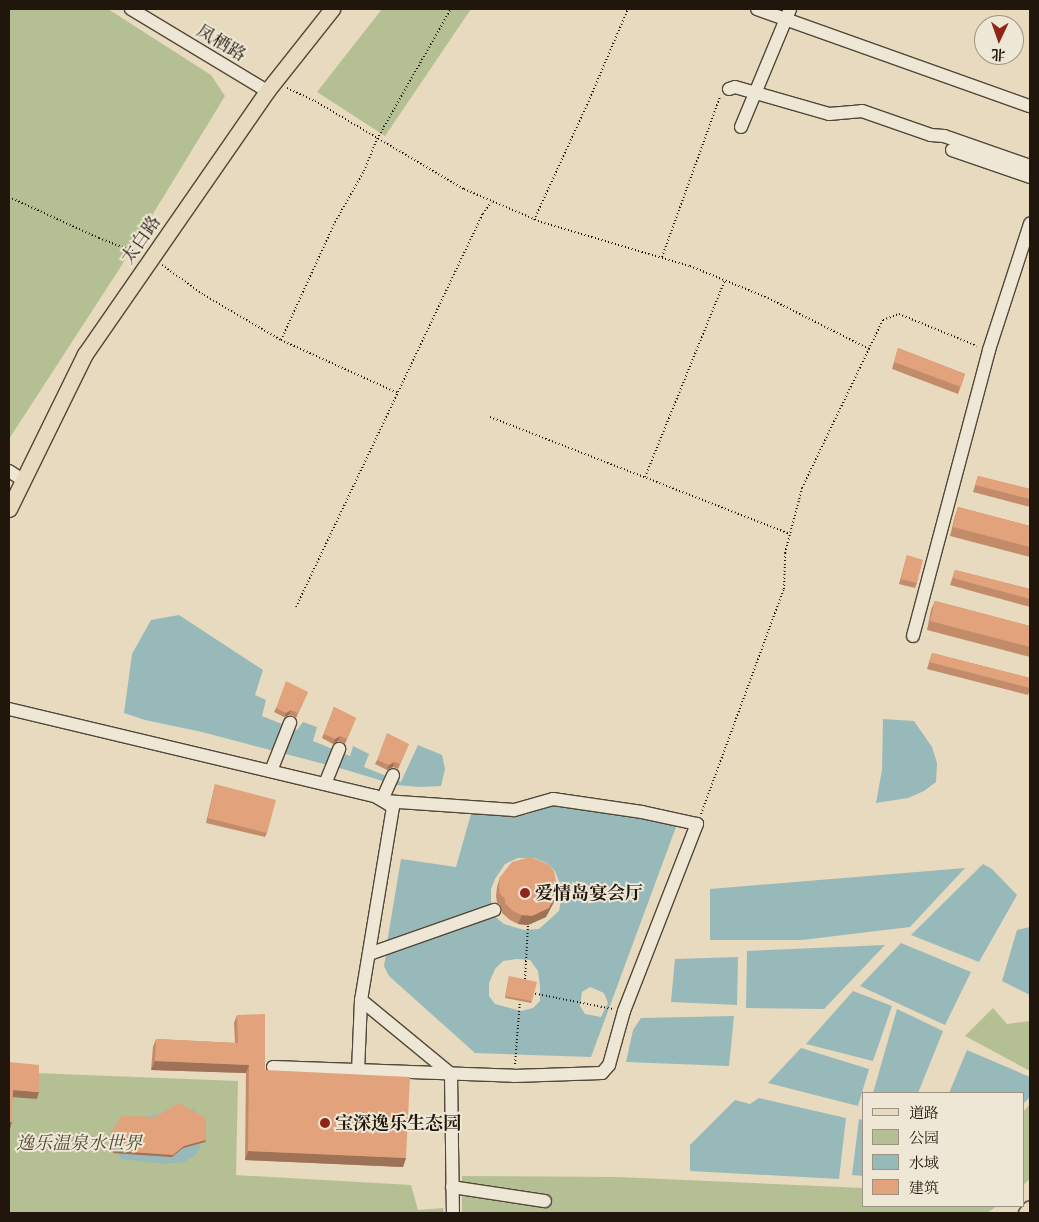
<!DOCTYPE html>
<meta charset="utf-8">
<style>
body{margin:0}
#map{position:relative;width:1039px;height:1222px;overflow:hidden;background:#e7dabe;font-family:Alegreya,"Noto Serif SC",serif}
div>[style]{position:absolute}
.green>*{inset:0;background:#b4c093}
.water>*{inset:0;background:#98b9b9}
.path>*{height:2px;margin-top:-1px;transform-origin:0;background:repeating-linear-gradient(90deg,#20160b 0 1px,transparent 0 3.5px)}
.roads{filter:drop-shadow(1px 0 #524738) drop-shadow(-1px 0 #524738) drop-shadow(0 1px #524738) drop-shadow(0 -1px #524738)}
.minor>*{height:12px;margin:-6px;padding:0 6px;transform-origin:6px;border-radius:6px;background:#efe7d5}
.major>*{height:15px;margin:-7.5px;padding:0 7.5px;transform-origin:7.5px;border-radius:7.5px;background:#e7dabe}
.wall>*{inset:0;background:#c28c6b}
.shaded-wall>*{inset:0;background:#9e7257}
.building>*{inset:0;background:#e2a37c}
.dots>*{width:14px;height:14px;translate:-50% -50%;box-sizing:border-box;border:2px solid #efe7d5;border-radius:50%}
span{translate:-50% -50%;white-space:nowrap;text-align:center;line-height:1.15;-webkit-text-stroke:4px #efe7d5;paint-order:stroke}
.street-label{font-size:18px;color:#20160b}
.poi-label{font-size:18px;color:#20160b;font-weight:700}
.left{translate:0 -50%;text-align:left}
.park-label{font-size:18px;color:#4c4934;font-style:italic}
.frame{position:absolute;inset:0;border:10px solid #20160b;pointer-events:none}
.legend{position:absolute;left:862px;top:1092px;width:162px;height:115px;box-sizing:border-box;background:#efe7d5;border:1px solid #9c9384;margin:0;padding:6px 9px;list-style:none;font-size:15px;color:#20160b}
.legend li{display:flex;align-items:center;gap:10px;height:25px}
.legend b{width:25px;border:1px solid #9c9384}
.north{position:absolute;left:974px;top:15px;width:50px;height:50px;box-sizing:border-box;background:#efe7d5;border:1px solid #9c9384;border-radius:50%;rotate:183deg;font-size:14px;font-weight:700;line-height:20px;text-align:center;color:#20160b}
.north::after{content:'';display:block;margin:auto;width:18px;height:22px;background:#8f2418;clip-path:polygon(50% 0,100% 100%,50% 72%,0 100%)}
</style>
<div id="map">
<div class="green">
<i style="clip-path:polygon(9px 9px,108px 9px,211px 75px,225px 96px,118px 271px,9px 439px)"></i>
<i style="clip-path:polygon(382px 9px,471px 9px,385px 136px,317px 92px)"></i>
<i style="clip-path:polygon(993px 1008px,1007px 1024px,1030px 1021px,1030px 1071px,965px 1036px)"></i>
<i style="clip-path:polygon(9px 1072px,238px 1081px,236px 1175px,411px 1185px,418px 1210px,443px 1208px,444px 1213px,9px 1213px)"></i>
<i style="clip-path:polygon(1030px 1104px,1030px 1178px,1023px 1186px,1023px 1112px)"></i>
<i style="clip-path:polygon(462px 1176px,618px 1177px,863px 1188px,863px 1206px,997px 1206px,987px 1213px,462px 1213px)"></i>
</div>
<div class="water">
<i style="clip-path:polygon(179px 615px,263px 670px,255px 695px,266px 700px,262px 716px,297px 730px,303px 722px,317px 727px,313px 741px,350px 756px,353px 746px,369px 754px,364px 767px,401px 782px,418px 745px,442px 755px,445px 769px,441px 786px,420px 787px,396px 785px,343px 769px,202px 732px,145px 720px,124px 713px,132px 654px,151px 620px)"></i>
<i style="clip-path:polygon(883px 719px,914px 721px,932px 747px,937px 763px,936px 782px,924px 791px,908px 798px,876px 803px,882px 770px)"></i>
<i style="clip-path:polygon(evenodd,551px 806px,667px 820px,676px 827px,591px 1057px,475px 1053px,389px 976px,384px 966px,386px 954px,493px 915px,504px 924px,524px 930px,539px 929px,559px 911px,562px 896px,560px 884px,555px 871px,547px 863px,534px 858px,518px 858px,505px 864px,495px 879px,491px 889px,491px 905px,387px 943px,401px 859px,456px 867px,471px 814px,525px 815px,551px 806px,517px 959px,530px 960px,538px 971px,540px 986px,540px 1001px,533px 1008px,521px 1011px,495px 1004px,489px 996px,489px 983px,495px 969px,503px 961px,517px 959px,551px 806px,590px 987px,604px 993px,608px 1003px,601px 1017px,585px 1014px,580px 1006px,582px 992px,590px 987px)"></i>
<i style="clip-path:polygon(983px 864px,992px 869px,1017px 895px,979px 962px,911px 935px)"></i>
<i style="clip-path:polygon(965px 868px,910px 927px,802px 940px,710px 940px,710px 889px)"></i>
<i style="clip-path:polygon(1030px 927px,1030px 995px,1002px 981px,1017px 930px)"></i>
<i style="clip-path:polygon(901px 943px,971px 972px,945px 1025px,860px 986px)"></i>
<i style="clip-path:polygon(885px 945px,824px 1009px,746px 1008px,747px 951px)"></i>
<i style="clip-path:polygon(738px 957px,737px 1005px,671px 1002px,675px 959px)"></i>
<i style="clip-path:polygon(853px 991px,892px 1006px,873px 1061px,806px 1044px)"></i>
<i style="clip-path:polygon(897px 1009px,943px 1031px,918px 1093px,873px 1093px)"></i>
<i style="clip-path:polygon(734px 1016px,729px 1066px,626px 1062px,633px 1030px,641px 1018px)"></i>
<i style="clip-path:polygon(801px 1048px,869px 1069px,858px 1106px,768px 1083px)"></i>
<i style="clip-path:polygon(967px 1050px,1030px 1077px,1030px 1097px,1023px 1104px,1023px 1093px,949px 1093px)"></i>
<i style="clip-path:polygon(759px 1098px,846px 1118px,839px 1179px,690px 1171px,690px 1145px,735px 1100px,750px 1104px)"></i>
<i style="clip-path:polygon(194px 1108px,201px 1120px,202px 1135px,200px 1149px,194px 1156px,184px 1162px,164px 1164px,120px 1159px,117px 1140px,138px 1118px)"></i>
<i style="clip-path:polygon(859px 1119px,863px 1120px,863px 1176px,852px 1175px)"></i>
</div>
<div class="path">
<i style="left:287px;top:88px;width:31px;rotate:25deg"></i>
<i style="left:315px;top:101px;width:173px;rotate:30.6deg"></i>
<i style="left:464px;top:189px;width:84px;rotate:23.2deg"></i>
<i style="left:541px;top:222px;width:155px;rotate:16.5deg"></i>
<i style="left:690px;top:266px;width:84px;rotate:22.3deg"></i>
<i style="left:768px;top:298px;width:113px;rotate:26.8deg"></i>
<i style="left:9px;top:197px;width:99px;rotate:24.5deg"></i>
<i style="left:99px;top:238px;width:44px;rotate:21.3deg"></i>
<i style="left:534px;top:220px;width:127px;rotate:-65.3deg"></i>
<i style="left:587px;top:105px;width:104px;rotate:-66.9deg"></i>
<i style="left:662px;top:257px;width:170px;rotate:-70.1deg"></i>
<i style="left:162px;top:265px;width:52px;rotate:35.5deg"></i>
<i style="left:204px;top:295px;width:89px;rotate:30.3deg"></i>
<i style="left:281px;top:340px;width:128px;rotate:24.4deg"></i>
<i style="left:281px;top:340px;width:130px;rotate:-65.4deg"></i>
<i style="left:335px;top:222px;width:59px;rotate:-60.4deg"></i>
<i style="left:364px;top:171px;width:35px;rotate:-68deg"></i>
<i style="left:377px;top:139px;width:150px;rotate:-60.4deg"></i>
<i style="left:490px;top:417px;width:322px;rotate:21.3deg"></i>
<i style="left:645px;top:477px;width:213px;rotate:-67.9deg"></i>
<i style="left:296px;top:607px;width:435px;rotate:-64.6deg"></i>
<i style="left:483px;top:214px;width:14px;rotate:-56deg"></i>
<i style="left:701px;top:814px;width:240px;rotate:-69.8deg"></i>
<i style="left:784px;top:589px;width:36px;rotate:-88deg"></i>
<i style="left:785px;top:553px;width:67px;rotate:-75.3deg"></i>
<i style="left:802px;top:488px;width:187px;rotate:-64.3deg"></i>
<i style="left:883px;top:320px;width:17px;rotate:-21deg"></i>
<i style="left:899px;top:314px;width:84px;rotate:22.3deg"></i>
<i style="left:525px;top:979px;width:54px;rotate:-86.8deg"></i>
<i style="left:532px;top:993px;width:83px;rotate:11.2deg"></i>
<i style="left:515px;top:1064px;width:63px;rotate:-85.5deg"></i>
</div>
<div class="roads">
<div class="minor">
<i style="left:131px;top:9px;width:159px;rotate:31.1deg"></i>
<i style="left:757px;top:9px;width:290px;rotate:19.6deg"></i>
<i style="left:729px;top:89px;width:6px;rotate:-18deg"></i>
<i style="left:735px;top:87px;width:98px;rotate:16deg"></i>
<i style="left:829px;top:114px;width:33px;rotate:-5deg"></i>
<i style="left:862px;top:111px;width:73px;rotate:19.2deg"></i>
<i style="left:931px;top:135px;width:13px;rotate:4deg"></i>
<i style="left:944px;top:136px;width:91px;rotate:19.2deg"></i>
<i style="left:741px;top:127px;width:128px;rotate:-67.4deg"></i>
<i style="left:952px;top:150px;width:83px;rotate:19.1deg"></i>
<i style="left:9px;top:471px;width:17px;rotate:33deg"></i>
<i style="left:913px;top:636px;width:296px;rotate:-75.1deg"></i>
<i style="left:989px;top:350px;width:133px;rotate:-72deg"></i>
<i style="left:9px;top:709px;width:376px;rotate:13.4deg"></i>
<i style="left:375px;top:796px;width:21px;rotate:31deg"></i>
<i style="left:393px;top:807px;width:196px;rotate:99.4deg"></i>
<i style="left:361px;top:1000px;width:71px;rotate:92.4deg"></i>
<i style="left:271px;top:771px;width:52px;rotate:-68.4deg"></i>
<i style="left:325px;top:784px;width:38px;rotate:-68deg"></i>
<i style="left:382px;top:800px;width:27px;rotate:-66deg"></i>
<i style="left:369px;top:954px;width:133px;rotate:-19.4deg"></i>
<i style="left:361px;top:1000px;width:117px;rotate:39.4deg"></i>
<i style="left:451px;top:1074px;width:139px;rotate:89.2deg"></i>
<i style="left:273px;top:1067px;width:241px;rotate:2.1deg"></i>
<i style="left:514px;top:1076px;width:88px;rotate:-2deg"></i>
<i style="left:602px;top:1073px;width:11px;rotate:-49deg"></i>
<i style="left:609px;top:1065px;width:56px;rotate:-74.5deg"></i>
<i style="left:624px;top:1011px;width:201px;rotate:-68.7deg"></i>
<i style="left:697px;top:824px;width:56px;rotate:-167.7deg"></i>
<i style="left:642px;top:812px;width:90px;rotate:-171.7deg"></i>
<i style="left:553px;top:799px;width:41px;rotate:164.2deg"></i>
<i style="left:514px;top:810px;width:130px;rotate:-176deg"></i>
<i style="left:452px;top:1187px;width:94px;rotate:8.6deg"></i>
</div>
<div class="major">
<i style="left:9px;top:509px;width:173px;rotate:-63.9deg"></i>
<i style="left:85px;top:354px;width:320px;rotate:-55.3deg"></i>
<i style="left:267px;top:91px;width:105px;rotate:-51.6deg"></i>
<i style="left:1026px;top:1213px;width:6px;rotate:-51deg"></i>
</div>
</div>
<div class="wall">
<i style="clip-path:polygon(898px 348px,965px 374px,958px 394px,892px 369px)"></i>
<i style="clip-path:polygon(978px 476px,1030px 489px,1030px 507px,973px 492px)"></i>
<i style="clip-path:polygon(958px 507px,1030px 526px,1030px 557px,950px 536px,955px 516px)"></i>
<i style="clip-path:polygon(907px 555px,917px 583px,915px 588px,899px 584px)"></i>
<i style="clip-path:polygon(955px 570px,1030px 589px,1030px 607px,950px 585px)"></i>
<i style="clip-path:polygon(935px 601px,1030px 626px,1030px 657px,927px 630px,931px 610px)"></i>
<i style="clip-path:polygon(932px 653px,1030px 678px,1030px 689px,1028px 695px,927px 669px)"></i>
<i style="clip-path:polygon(308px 692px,296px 718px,289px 715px,284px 717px,274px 712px,276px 708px)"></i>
<i style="clip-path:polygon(334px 707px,356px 718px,345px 744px,338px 741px,333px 744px,322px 738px)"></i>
<i style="clip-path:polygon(409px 744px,398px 769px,393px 767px,387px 770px,375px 764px,377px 760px)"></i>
<i style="clip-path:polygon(215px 784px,267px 833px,265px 837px,206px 823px)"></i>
<i style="clip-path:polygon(500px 877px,558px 890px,555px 900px,546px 917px,528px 925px,518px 924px,510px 920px,502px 913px,502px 908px,497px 903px,496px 896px,497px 887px)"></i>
<i style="clip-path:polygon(509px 976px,532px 1001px,531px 1003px,505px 998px)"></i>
<i style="clip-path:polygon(237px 1015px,265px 1070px,406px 1158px,403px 1167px,245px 1160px,246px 1073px,151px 1070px,153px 1047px,156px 1039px,235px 1043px,234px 1023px)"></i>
<i style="clip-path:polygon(112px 1131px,206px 1140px,205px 1142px,183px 1148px,172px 1157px,113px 1153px,111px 1133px)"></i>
</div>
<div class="shaded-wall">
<i style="clip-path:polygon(291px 710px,289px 715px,284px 717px,286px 713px)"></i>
<i style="clip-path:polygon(340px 736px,338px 741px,333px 744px,335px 739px)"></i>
<i style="clip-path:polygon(394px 762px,393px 767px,387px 770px,389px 765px)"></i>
<i style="clip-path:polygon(558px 890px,555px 900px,546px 917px,528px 925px,518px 924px,522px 915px)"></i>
<i style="clip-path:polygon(155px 1061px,249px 1065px,246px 1073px,151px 1070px)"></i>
<i style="clip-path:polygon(13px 1090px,39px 1092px,37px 1099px,11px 1097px)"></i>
<i style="clip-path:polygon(9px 1122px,12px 1122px,10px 1129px,9px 1129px)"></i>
<i style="clip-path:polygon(206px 1140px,205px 1142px,183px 1148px,172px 1157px,113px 1153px,114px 1151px)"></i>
<i style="clip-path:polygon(248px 1151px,406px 1158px,403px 1167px,245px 1160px)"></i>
</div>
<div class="building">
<i style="clip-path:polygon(898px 348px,965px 374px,961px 387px,894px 362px)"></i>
<i style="clip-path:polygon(978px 476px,1030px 489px,1030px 499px,975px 485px)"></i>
<i style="clip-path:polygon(958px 507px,1030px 526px,1030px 547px,953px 527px)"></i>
<i style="clip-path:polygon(907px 555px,923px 560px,917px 583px,901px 579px)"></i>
<i style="clip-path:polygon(955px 570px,1030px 589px,1030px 599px,953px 578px)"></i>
<i style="clip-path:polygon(935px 601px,1030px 626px,1030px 647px,930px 621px)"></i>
<i style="clip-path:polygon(932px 653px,1030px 678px,1030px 688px,929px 662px)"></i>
<i style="clip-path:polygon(286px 681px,308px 692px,298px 713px,291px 710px,286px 713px,276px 708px)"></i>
<i style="clip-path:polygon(334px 707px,356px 718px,347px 739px,340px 736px,335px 739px,324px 734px)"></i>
<i style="clip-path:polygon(387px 733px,409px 744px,400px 764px,394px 762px,389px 765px,377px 760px)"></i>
<i style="clip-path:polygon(215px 784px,276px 800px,267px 833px,208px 818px)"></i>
<i style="clip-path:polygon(530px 857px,548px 864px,554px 871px,558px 890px,549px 908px,532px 916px,522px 915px,513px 911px,505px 903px,505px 899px,500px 894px,499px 887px,500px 877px,512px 862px)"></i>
<i style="clip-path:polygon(509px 976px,537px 982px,532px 1001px,505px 996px)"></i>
<i style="clip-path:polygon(265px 1014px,265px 1070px,410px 1077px,406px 1158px,248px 1151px,249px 1065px,155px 1061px,156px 1039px,238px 1043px,237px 1015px)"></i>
<i style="clip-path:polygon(9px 1062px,39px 1065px,39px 1092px,13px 1090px,12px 1122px,9px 1122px)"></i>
<i style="clip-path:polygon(179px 1103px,206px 1118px,206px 1140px,184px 1146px,173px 1155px,114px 1151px,112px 1131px,122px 1116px,155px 1117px)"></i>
</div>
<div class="dots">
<i style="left:525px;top:893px;background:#8f2418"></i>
<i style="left:325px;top:1123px;background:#8f2418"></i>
</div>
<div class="street-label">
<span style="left:221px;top:43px;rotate:31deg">凤栖路</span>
<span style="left:141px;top:240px;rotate:-55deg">太白路</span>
</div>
<div class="poi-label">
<span class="left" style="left:535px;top:893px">爱情岛宴会厅</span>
<span class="left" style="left:335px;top:1123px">宝深逸乐生态园</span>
</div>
<div class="park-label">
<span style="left:79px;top:1143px">逸乐温泉水世界</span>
</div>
<div class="frame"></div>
<ul class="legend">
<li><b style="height:6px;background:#e7dabe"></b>道路</li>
<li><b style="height:14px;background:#b4c093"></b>公园</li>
<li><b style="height:14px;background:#98b9b9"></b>水域</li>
<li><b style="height:14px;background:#e2a37c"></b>建筑</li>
</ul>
<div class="north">北</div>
</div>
